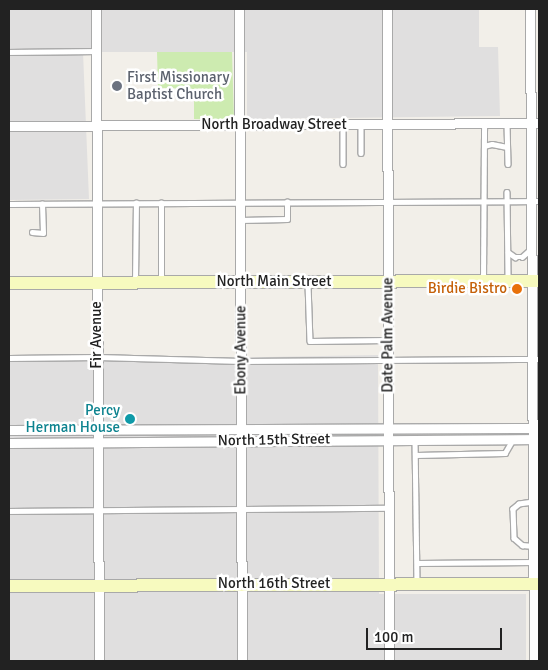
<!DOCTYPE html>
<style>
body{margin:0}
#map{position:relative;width:548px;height:670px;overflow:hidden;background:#f2efe9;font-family:Signika,sans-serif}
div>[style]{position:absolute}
.residential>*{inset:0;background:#e0dfdf}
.grass>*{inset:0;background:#cdebb0}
.roads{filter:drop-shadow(1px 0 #a9a9a9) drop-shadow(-1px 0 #a9a9a9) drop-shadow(0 1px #a9a9a9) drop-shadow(0 -1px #a9a9a9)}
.lane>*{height:4.5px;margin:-2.25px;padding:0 2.25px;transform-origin:2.25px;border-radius:2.25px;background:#fff}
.street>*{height:9px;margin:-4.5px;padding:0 4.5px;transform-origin:4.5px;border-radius:4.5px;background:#fff}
.secondary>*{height:12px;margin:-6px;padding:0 6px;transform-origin:6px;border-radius:6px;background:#f7fabf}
.dots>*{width:14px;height:14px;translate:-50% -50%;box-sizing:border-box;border:2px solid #fff;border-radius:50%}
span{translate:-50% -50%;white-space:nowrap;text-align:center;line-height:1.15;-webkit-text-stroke:5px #fff;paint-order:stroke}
.worship-label{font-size:15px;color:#5b616d}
.left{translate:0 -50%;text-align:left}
.street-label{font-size:15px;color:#222}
.food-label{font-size:15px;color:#c56008}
.right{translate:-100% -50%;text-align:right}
.culture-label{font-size:15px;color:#0d838f}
.frame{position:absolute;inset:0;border:10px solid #222;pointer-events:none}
.scale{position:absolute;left:366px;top:628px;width:136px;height:22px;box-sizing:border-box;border:2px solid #222;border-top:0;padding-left:6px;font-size:15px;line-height:18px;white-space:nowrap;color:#222;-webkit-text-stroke:4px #fff;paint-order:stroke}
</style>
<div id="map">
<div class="residential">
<i style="clip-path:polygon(9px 9px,479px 9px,479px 47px,498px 47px,500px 116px,247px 119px,247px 52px,83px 52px,89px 199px,9px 200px)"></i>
<i style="clip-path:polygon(378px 355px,379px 594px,526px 594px,526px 661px,9px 661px,9px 362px)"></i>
</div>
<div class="grass">
<i style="clip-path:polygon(157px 52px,232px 52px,234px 120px,194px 119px,194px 89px,158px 88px)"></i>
</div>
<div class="roads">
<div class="lane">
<i style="left:9px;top:52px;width:87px;rotate:-0.7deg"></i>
<i style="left:507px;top:123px;width:41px;rotate:88.6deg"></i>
<i style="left:343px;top:125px;width:39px;rotate:90deg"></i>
<i style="left:361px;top:125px;width:28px;rotate:90deg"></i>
<i style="left:484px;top:146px;width:8px;rotate:-14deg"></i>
<i style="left:492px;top:144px;width:15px;rotate:11deg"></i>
<i style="left:507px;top:192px;width:88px;rotate:89.3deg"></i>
<i style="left:9px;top:204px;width:530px;rotate:-0.32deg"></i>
<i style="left:240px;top:220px;width:47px;rotate:-1.2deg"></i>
<i style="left:287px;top:219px;width:17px;rotate:-90deg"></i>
<i style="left:32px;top:232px;width:11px;rotate:5deg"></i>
<i style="left:43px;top:233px;width:29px;rotate:-92deg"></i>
<i style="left:508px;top:252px;width:9px;rotate:36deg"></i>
<i style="left:515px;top:257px;width:7px"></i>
<i style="left:522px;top:257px;width:12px;rotate:-42deg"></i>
<i style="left:483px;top:279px;width:155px;rotate:-89.6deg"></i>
<i style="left:135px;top:282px;width:79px;rotate:-89.3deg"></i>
<i style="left:161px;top:282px;width:79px;rotate:-90deg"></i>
<i style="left:308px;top:284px;width:57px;rotate:88deg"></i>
<i style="left:310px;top:341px;width:77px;rotate:-0.7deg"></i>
<i style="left:9px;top:358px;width:89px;rotate:-0.6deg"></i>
<i style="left:98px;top:357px;width:143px;rotate:1.6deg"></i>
<i style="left:241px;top:361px;width:298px;rotate:-0.4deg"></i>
<i style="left:415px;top:440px;width:143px;rotate:89.2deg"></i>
<i style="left:416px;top:455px;width:89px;rotate:-1.3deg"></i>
<i style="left:505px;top:453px;width:16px;rotate:-60deg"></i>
<i style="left:533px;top:502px;width:14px;rotate:172deg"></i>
<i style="left:519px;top:504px;width:8px;rotate:140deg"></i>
<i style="left:513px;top:509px;width:29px;rotate:88deg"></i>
<i style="left:514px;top:538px;width:11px;rotate:41deg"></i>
<i style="left:522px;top:545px;width:11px;rotate:5deg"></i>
<i style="left:9px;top:511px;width:379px;rotate:-0.5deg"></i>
<i style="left:417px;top:563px;width:116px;rotate:-0.5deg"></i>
</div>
<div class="street">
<i style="left:96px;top:9px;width:652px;rotate:89.74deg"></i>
<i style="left:239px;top:9px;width:652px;rotate:89.74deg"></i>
<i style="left:387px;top:9px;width:652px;rotate:89.82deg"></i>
<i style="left:530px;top:9px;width:652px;rotate:89.65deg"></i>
<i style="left:9px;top:126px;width:530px;rotate:-0.32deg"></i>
<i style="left:9px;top:430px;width:530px;rotate:-0.22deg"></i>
<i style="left:9px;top:443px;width:530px;rotate:-0.43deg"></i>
</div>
<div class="secondary">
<i style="left:9px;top:283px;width:530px;rotate:-0.22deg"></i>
<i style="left:9px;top:586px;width:530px;rotate:-0.22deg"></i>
</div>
</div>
<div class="dots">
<i style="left:117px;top:86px;background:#6b7280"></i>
<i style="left:517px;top:289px;background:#e8710a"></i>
<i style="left:130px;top:419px;background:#0f9aa8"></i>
</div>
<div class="worship-label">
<span class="left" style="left:127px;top:86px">First Missionary<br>Baptist Church</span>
</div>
<div class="street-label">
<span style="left:274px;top:125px">North Broadway Street</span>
<span style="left:274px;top:282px">North Main Street</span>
<span style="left:97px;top:335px;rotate:-90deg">Fir Avenue</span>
<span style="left:388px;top:335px;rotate:-90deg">Date Palm Avenue</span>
<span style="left:241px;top:350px;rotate:-90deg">Ebony Avenue</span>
<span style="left:274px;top:440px;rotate:-1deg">North 15th Street</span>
<span style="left:274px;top:584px">North 16th Street</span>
</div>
<div class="food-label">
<span class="right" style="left:507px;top:289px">Birdie Bistro</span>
</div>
<div class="culture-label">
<span class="right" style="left:120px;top:419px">Percy<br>Herman House</span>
</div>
<div class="frame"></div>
<div class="scale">100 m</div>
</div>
